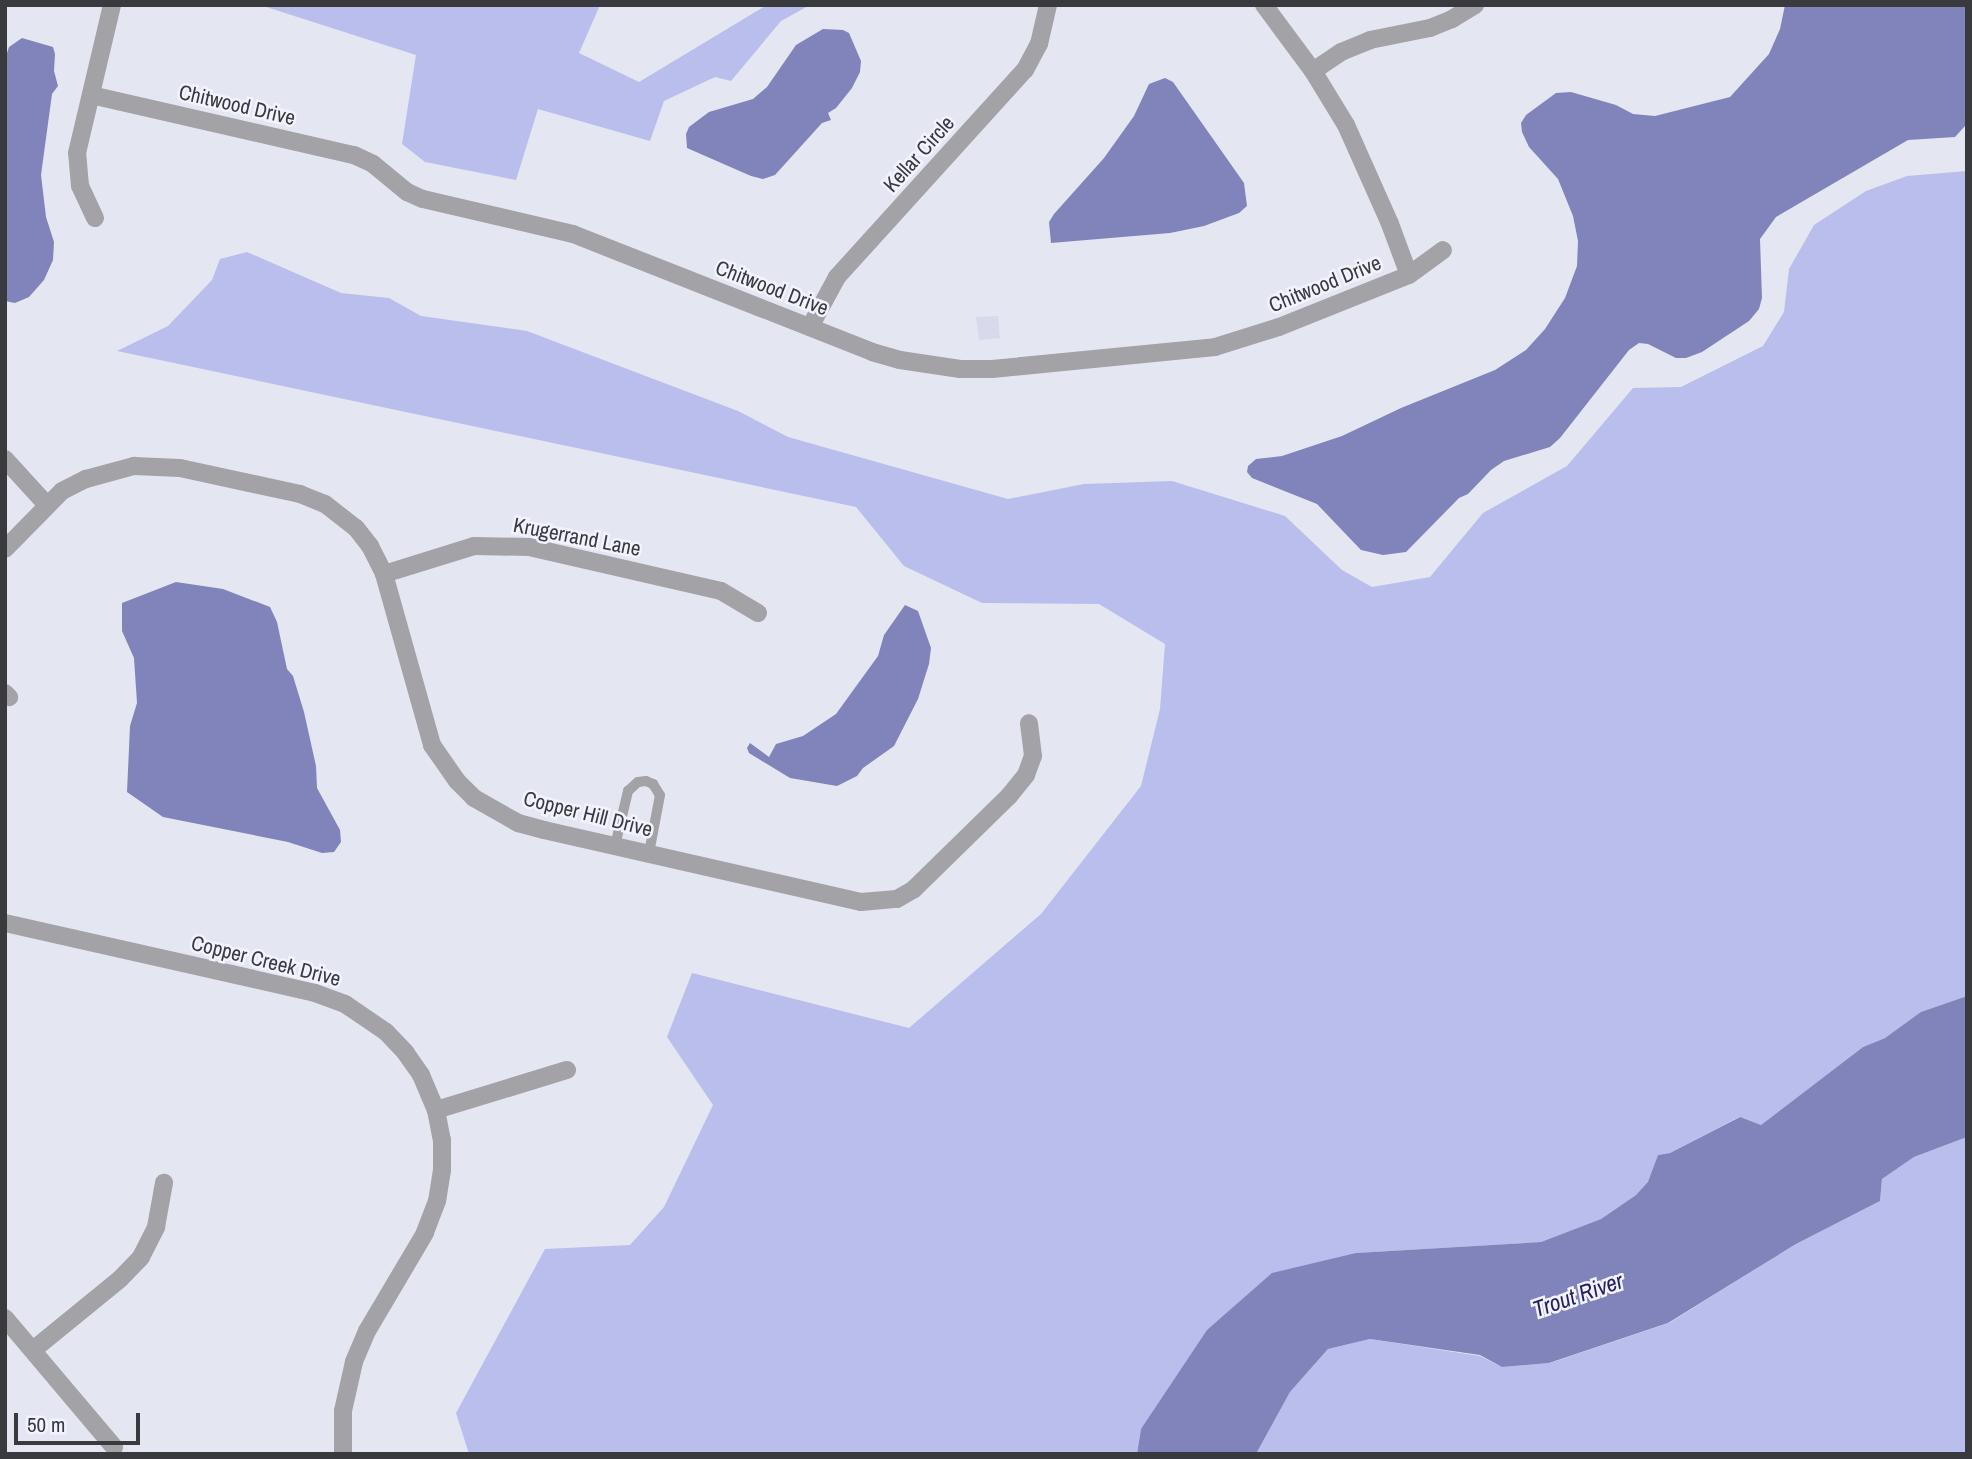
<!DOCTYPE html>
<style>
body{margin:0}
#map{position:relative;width:1972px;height:1459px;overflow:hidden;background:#e4e6f1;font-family:"Archivo Narrow",sans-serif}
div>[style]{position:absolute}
.built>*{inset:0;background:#d8daeb}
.green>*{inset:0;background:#babeec}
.water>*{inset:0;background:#8184ba}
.lane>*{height:10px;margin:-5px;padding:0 5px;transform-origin:5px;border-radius:5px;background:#a2a2a7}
.street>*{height:18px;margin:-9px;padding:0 9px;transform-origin:9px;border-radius:9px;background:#a2a2a7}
span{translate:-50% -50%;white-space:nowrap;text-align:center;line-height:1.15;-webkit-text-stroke:5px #f2f3fe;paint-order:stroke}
.street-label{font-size:21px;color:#393a3e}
.water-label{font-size:23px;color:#251f61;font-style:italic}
.frame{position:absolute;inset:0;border:7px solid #393a3e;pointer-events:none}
.scale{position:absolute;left:14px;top:1413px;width:126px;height:32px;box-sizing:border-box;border:4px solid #393a3e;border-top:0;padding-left:9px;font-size:21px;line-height:24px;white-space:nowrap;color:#393a3e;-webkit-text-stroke:5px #f2f3fe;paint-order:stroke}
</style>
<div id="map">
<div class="built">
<i style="clip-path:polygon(998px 316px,1000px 338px,979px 340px,976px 317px)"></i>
</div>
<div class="green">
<i style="clip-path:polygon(260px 5px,600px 5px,579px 53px,639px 82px,767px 5px,810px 5px,781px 21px,731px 81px,715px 77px,664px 101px,650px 141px,538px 109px,516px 180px,425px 162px,402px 144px,416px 55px)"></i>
<i style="clip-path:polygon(1967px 171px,1967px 996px,1922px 1012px,1885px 1038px,1863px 1047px,1761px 1125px,1739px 1117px,1670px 1153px,1658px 1155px,1649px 1182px,1636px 1195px,1601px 1219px,1541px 1242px,1356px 1253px,1141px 1429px,1137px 1454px,469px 1454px,456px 1413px,545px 1249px,630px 1245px,664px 1207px,713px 1105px,667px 1037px,692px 973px,909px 1028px,1041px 914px,1141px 786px,1160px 709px,1165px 644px,1099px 604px,982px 603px,904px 566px,856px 507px,117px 351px,168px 326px,212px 280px,220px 259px,247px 252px,341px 293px,389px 298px,421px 316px,527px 331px,738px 411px,788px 437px,1008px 499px,1084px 484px,1172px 481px,1285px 516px,1342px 570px,1372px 587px,1430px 577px,1483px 513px,1567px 466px,1633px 388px,1681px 387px,1763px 346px,1784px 312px,1789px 269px,1814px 225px,1866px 191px,1907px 176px)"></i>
<i style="clip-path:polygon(1967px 1137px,1967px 1454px,1256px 1454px,1290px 1392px,1328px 1349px,1370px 1339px,1480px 1356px,1502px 1367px,1550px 1363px,1669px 1323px,1796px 1244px,1880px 1201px,1882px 1179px,1914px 1157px)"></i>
</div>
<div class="water">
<i style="clip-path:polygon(1785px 5px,1967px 5px,1965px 126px,1955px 137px,1908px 140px,1776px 217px,1760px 239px,1762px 298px,1759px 309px,1749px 321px,1702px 352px,1686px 358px,1676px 358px,1648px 344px,1639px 343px,1629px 350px,1560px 438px,1550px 447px,1504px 461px,1491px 470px,1468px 494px,1459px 498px,1406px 552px,1383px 555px,1361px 550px,1317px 504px,1252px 478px,1247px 472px,1248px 466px,1256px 459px,1282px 456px,1342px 436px,1401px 408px,1495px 370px,1526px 350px,1545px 329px,1565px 298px,1577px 266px,1578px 241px,1573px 216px,1558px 179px,1529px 147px,1522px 132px,1521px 123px,1526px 115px,1556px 93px,1571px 92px,1616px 105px,1633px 114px,1655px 116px,1730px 97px,1769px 54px,1780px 29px)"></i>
<i style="clip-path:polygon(823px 29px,843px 30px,849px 33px,861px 61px,860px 72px,852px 88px,836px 108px,828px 113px,831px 120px,822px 123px,775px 175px,763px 179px,751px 176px,687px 148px,686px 134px,689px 127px,709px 112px,753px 99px,767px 87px,796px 45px)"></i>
<i style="clip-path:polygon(22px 38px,53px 47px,55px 54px,54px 71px,58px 86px,52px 94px,41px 175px,46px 217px,54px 242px,53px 260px,44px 280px,29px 297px,15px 303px,5px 301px,5px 59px,9px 47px)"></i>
<i style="clip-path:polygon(1165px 78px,1173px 82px,1244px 183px,1247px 206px,1239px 213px,1204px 226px,1170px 233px,1051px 243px,1049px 222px,1054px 214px,1104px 158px,1134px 116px,1149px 84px)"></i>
<i style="clip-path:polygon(176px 582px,223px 589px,270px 607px,277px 622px,287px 669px,293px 676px,304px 712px,316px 766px,317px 788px,340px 830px,341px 842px,334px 852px,322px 853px,288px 842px,163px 817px,127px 792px,130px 726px,137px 703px,134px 658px,122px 631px,122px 603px)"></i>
<i style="clip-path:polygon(905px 605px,918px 611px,931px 648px,929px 664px,918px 699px,894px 746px,863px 768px,857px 776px,837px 786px,790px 778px,749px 753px,747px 748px,750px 743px,769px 757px,776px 744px,803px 736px,836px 714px,878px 656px,884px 635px)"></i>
<i style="clip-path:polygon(1967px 996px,1967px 1137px,1914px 1157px,1882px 1179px,1880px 1201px,1796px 1244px,1668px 1323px,1549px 1363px,1502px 1367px,1480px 1355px,1370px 1339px,1328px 1349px,1290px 1392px,1256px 1454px,1137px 1454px,1141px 1429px,1207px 1330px,1272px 1273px,1356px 1253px,1541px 1242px,1601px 1219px,1636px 1195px,1648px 1182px,1658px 1155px,1670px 1153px,1740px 1117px,1761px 1125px,1863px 1047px,1885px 1038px,1921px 1012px)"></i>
</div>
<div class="lane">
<i style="left:615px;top:846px;width:57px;rotate:-76.7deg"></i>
<i style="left:628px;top:791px;width:13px;rotate:-42deg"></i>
<i style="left:638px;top:782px;width:8px;rotate:-7deg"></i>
<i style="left:646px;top:781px;width:8px;rotate:23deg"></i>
<i style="left:653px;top:784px;width:13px;rotate:58deg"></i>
<i style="left:660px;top:795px;width:59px;rotate:100.7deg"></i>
</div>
<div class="street">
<i style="left:1264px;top:5px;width:82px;rotate:53.4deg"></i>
<i style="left:1313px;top:71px;width:63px;rotate:58.6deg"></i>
<i style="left:1346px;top:125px;width:108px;rotate:66deg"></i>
<i style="left:1390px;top:224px;width:54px;rotate:69.6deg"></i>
<i style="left:1313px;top:71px;width:34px;rotate:-34deg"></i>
<i style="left:1341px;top:52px;width:31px;rotate:-22deg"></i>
<i style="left:1370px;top:40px;width:61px;rotate:-11.3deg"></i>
<i style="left:1430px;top:28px;width:24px;rotate:-22deg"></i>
<i style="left:1452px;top:19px;width:27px;rotate:-31deg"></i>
<i style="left:91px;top:95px;width:270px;rotate:12.9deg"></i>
<i style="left:354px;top:155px;width:21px;rotate:25deg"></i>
<i style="left:373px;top:164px;width:44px;rotate:39.5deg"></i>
<i style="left:407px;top:192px;width:17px;rotate:24deg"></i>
<i style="left:423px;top:199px;width:154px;rotate:13.1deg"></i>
<i style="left:573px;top:234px;width:321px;rotate:21.5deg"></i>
<i style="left:872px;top:352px;width:29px;rotate:16deg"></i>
<i style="left:900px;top:360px;width:61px;rotate:8.5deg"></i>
<i style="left:960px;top:369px;width:32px"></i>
<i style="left:992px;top:369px;width:224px;rotate:-5.6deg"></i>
<i style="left:1215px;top:347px;width:67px;rotate:-17.4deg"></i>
<i style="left:1279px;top:327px;width:140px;rotate:-21.8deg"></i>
<i style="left:1409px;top:275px;width:42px;rotate:-36.3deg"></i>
<i style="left:95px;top:218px;width:35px;rotate:-115deg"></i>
<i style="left:80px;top:186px;width:33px;rotate:-95deg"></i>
<i style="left:77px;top:153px;width:152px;rotate:-76.7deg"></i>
<i style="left:810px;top:327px;width:57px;rotate:-61.6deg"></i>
<i style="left:837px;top:277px;width:280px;rotate:-47.8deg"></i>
<i style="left:1025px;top:70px;width:30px;rotate:-62deg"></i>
<i style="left:1039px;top:44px;width:40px;rotate:-77deg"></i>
<i style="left:5px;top:459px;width:61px;rotate:47.7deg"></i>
<i style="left:5px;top:549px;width:81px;rotate:-45.5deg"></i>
<i style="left:62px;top:491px;width:27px;rotate:-27deg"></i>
<i style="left:86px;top:479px;width:50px;rotate:-15.2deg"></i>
<i style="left:134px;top:466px;width:46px;rotate:2.5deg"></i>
<i style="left:180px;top:468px;width:123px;rotate:12.2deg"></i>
<i style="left:300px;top:494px;width:27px;rotate:22deg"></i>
<i style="left:325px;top:504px;width:39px;rotate:38deg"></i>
<i style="left:356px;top:528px;width:23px;rotate:52deg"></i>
<i style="left:370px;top:546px;width:31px;rotate:63deg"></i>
<i style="left:384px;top:574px;width:178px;rotate:74.3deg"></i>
<i style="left:432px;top:745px;width:44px;rotate:55.2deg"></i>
<i style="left:457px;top:781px;width:24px;rotate:45deg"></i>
<i style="left:474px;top:798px;width:51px;rotate:29.6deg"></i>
<i style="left:518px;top:823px;width:27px;rotate:15deg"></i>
<i style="left:544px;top:830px;width:325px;rotate:12.8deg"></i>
<i style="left:861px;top:902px;width:36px;rotate:-5deg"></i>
<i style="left:897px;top:899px;width:20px;rotate:-30deg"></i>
<i style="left:914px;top:889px;width:133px;rotate:-44.4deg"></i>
<i style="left:1009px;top:796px;width:27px;rotate:-51deg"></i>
<i style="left:1026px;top:775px;width:20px;rotate:-70deg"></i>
<i style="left:1033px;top:756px;width:33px;rotate:-97deg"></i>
<i style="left:384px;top:574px;width:94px;rotate:-17.3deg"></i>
<i style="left:474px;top:546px;width:55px;rotate:1deg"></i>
<i style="left:529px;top:547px;width:197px;rotate:12.9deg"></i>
<i style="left:721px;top:591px;width:43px;rotate:30.7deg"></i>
<i style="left:5px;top:693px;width:6px;rotate:45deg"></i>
<i style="left:5px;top:923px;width:318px;rotate:12.7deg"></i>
<i style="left:315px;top:993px;width:32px;rotate:20deg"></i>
<i style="left:345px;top:1004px;width:50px;rotate:34.3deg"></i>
<i style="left:386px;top:1032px;width:28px;rotate:46deg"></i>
<i style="left:405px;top:1052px;width:28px;rotate:55deg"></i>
<i style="left:421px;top:1075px;width:38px;rotate:67deg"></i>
<i style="left:436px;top:1110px;width:31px;rotate:79deg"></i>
<i style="left:442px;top:1140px;width:30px;rotate:90deg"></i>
<i style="left:442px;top:1170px;width:31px;rotate:99deg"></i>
<i style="left:437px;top:1201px;width:34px;rotate:111deg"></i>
<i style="left:425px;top:1233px;width:114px;rotate:120.6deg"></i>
<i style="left:367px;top:1331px;width:34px;rotate:113deg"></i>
<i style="left:354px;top:1362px;width:50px;rotate:102.7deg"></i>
<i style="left:343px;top:1411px;width:43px;rotate:90deg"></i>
<i style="left:436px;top:1110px;width:137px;rotate:-17deg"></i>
<i style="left:5px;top:1318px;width:169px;rotate:49.8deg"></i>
<i style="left:33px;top:1350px;width:112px;rotate:-39.2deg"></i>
<i style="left:120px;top:1279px;width:30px;rotate:-46deg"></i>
<i style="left:141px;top:1257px;width:34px;rotate:-63deg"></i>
<i style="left:156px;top:1227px;width:45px;rotate:-79.7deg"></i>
</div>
<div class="street-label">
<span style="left:237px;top:105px;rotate:13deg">Chitwood Drive</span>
<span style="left:919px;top:154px;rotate:-48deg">Kellar Circle</span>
<span style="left:1325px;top:284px;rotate:-22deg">Chitwood Drive</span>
<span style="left:772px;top:288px;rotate:21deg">Chitwood Drive</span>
<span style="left:577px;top:537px;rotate:11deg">Krugerrand Lane</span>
<span style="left:588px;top:814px;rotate:14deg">Copper Hill Drive</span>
<span style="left:266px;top:961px;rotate:14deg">Copper Creek Drive</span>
</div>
<div class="water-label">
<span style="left:1578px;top:1295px;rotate:-19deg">Trout River</span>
</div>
<div class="frame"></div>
<div class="scale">50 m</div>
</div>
